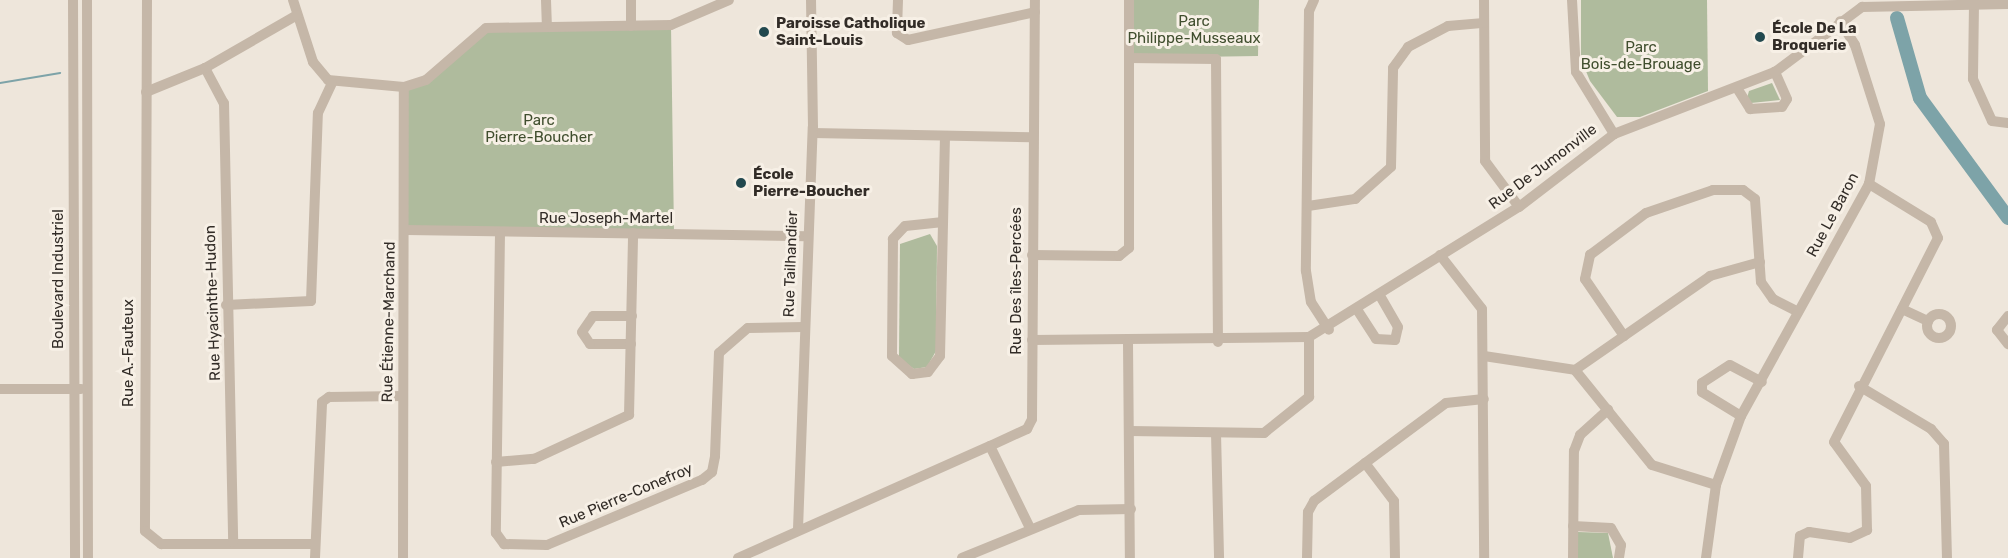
<!DOCTYPE html>
<meta charset="utf-8">
<style>
body{margin:0}
#map{position:relative;width:2008px;height:558px;overflow:hidden;background:#eee6db;font-family:Rubik,sans-serif}
div>[style]{position:absolute}
.green>*{inset:0;background:#afbb9d}
.stream>*{height:2px;margin:-1px;padding:0 1px;transform-origin:1px;border-radius:1px;background:#7da3a8}
.river>*{height:14px;margin:-7px;padding:0 7px;transform-origin:7px;border-radius:7px;background:#7da3a8}
.minor>*{height:10px;margin:-5px;padding:0 5px;transform-origin:5px;border-radius:5px;background:#c5b7a8}
.minor>.ring{margin:-5px;padding:0;box-sizing:content-box;background:none;border:10px solid #c5b7a8;border-radius:50%}
.dots>*{width:16px;height:16px;translate:-50% -50%;box-sizing:border-box;border:3px solid #f7f0e6;border-radius:50%}
span{translate:-50% -50%;white-space:nowrap;text-align:center;line-height:1.15;-webkit-text-stroke:6px #f7f0e6;paint-order:stroke}
.park-label{font-size:15px;color:#404e2e}
.poi-label{font-size:15px;color:#322c27;font-weight:700}
.left{translate:0 -50%;text-align:left}
.street-label{font-size:15px;color:#322c27}
</style>
<div id="map">
<div class="green">
<i style="clip-path:polygon(1129px 0,1259px 0,1258px 56px,1129px 58px)"></i>
<i style="clip-path:polygon(1581px 0,1707px 0,1708px 91px,1640px 117px,1617px 117px,1590px 81px,1581px 59px)"></i>
<i style="clip-path:polygon(671px 25px,674px 233px,407px 230px,404px 87px,426px 80px,486px 28px)"></i>
<i style="clip-path:polygon(1772px 83px,1780px 100px,1751px 103px,1747px 98px,1749px 91px)"></i>
<i style="clip-path:polygon(930px 234px,937px 246px,936px 351px,927px 367px,914px 369px,899px 358px,900px 244px)"></i>
<i style="clip-path:polygon(1578px 532px,1608px 533px,1613px 558px,1578px 558px)"></i>
</div>
<div class="stream">
<i style="left:0;top:83px;width:61px;rotate:-9.5deg"></i>
</div>
<div class="river">
<i style="left:1897px;top:18px;width:83px;rotate:74deg"></i>
<i style="left:1920px;top:98px;width:149px;rotate:53.7deg"></i>
</div>
<div class="minor">
<i style="left:73px;top:0;width:558px;rotate:89.79deg"></i>
<i style="left:87px;top:0;width:558px;rotate:89.9deg"></i>
<i style="left:147px;top:0;width:531px;rotate:90.22deg"></i>
<i style="left:145px;top:531px;width:21px;rotate:39deg"></i>
<i style="left:161px;top:544px;width:154px"></i>
<i style="left:293px;top:0;width:65px;rotate:72.1deg"></i>
<i style="left:313px;top:62px;width:23px;rotate:50deg"></i>
<i style="left:328px;top:80px;width:76px;rotate:5.3deg"></i>
<i style="left:404px;top:87px;width:23px;rotate:-18deg"></i>
<i style="left:426px;top:80px;width:79px;rotate:-40.9deg"></i>
<i style="left:486px;top:28px;width:185px;rotate:-0.9deg"></i>
<i style="left:671px;top:25px;width:63px;rotate:-23.3deg"></i>
<i style="left:546px;top:0;width:24px;rotate:88deg"></i>
<i style="left:631px;top:0;width:26px;rotate:90deg"></i>
<i style="left:898px;top:0;width:33px;rotate:92deg"></i>
<i style="left:897px;top:33px;width:13px;rotate:32deg"></i>
<i style="left:908px;top:40px;width:130px;rotate:-12.4deg"></i>
<i style="left:1314px;top:0;width:12px;rotate:114deg"></i>
<i style="left:1309px;top:11px;width:260px;rotate:90.7deg"></i>
<i style="left:1306px;top:271px;width:31px;rotate:81deg"></i>
<i style="left:1311px;top:302px;width:33px;rotate:57deg"></i>
<i style="left:1484px;top:0;width:161px;rotate:89.6deg"></i>
<i style="left:1485px;top:161px;width:57px;rotate:53.5deg"></i>
<i style="left:1572px;top:0;width:72px;rotate:86.8deg"></i>
<i style="left:1576px;top:72px;width:73px;rotate:58.5deg"></i>
<i style="left:1974px;top:4px;width:75px;rotate:90.8deg"></i>
<i style="left:1973px;top:79px;width:46px;rotate:65.7deg"></i>
<i style="left:1992px;top:121px;width:16px;rotate:7deg"></i>
<i style="left:1129px;top:58px;width:87px;rotate:0.7deg"></i>
<i style="left:1216px;top:59px;width:283px;rotate:89.6deg"></i>
<i style="left:205px;top:68px;width:40px;rotate:62deg"></i>
<i style="left:224px;top:103px;width:439px;rotate:88.8deg"></i>
<i style="left:1737px;top:88px;width:25px;rotate:58deg"></i>
<i style="left:1750px;top:109px;width:32px;rotate:-4deg"></i>
<i style="left:1782px;top:107px;width:9px;rotate:-58deg"></i>
<i style="left:1787px;top:99px;width:30px;rotate:-114deg"></i>
<i style="left:146px;top:92px;width:64px;rotate:-22.1deg"></i>
<i style="left:205px;top:68px;width:106px;rotate:-29.9deg"></i>
<i style="left:813px;top:133px;width:218px;rotate:1.1deg"></i>
<i style="left:1308px;top:206px;width:48px;rotate:-8.5deg"></i>
<i style="left:1355px;top:199px;width:48px;rotate:-41.6deg"></i>
<i style="left:1391px;top:167px;width:99px;rotate:-88.8deg"></i>
<i style="left:1393px;top:68px;width:26px;rotate:-54deg"></i>
<i style="left:1408px;top:47px;width:45px;rotate:-27.7deg"></i>
<i style="left:1448px;top:26px;width:36px;rotate:-5deg"></i>
<i style="left:943px;top:222px;width:38px;rotate:174deg"></i>
<i style="left:905px;top:226px;width:18px;rotate:133deg"></i>
<i style="left:893px;top:239px;width:117px;rotate:90.5deg"></i>
<i style="left:892px;top:356px;width:27px;rotate:42deg"></i>
<i style="left:912px;top:374px;width:16px;rotate:-7deg"></i>
<i style="left:928px;top:372px;width:20px;rotate:-53deg"></i>
<i style="left:940px;top:356px;width:220px;rotate:-88.7deg"></i>
<i style="left:407px;top:230px;width:399px;rotate:0.9deg"></i>
<i style="left:500px;top:233px;width:300px;rotate:90.8deg"></i>
<i style="left:496px;top:533px;width:14px;rotate:54deg"></i>
<i style="left:504px;top:544px;width:43px;rotate:1.3deg"></i>
<i style="left:547px;top:545px;width:168px;rotate:-22.8deg"></i>
<i style="left:702px;top:480px;width:13px;rotate:-39deg"></i>
<i style="left:712px;top:472px;width:16px;rotate:-79deg"></i>
<i style="left:715px;top:456px;width:103px;rotate:-87.8deg"></i>
<i style="left:719px;top:353px;width:38px;rotate:-41deg"></i>
<i style="left:748px;top:328px;width:56px;rotate:-1deg"></i>
<i style="left:1032px;top:255px;width:87px;rotate:0.7deg"></i>
<i style="left:1119px;top:256px;width:13px;rotate:-39deg"></i>
<i style="left:1129px;top:248px;width:248px;rotate:-90deg"></i>
<i style="left:1440px;top:255px;width:68px;rotate:52.1deg"></i>
<i style="left:1482px;top:309px;width:249px;rotate:89.5deg"></i>
<i style="left:226px;top:305px;width:85px;rotate:-2.7deg"></i>
<i style="left:311px;top:301px;width:188px;rotate:-87.9deg"></i>
<i style="left:318px;top:113px;width:33px;rotate:-65deg"></i>
<i style="left:1902px;top:309px;width:29px;rotate:25deg"></i>
<i style="left:1358px;top:311px;width:33px;rotate:57deg"></i>
<i style="left:1376px;top:339px;width:19px;rotate:3deg"></i>
<i style="left:1395px;top:340px;width:13px;rotate:-77deg"></i>
<i style="left:1398px;top:327px;width:36px;rotate:-120deg"></i>
<i class="ring" style="left:1927px;top:314px;width:14px;height:14px"></i>
<i style="left:2008px;top:316px;width:18px;rotate:128deg"></i>
<i style="left:1997px;top:330px;width:18px;rotate:52deg"></i>
<i style="left:1624px;top:336px;width:69px;rotate:-124.4deg"></i>
<i style="left:1585px;top:279px;width:25px;rotate:-78deg"></i>
<i style="left:1590px;top:255px;width:70px;rotate:-36.9deg"></i>
<i style="left:1646px;top:213px;width:71px;rotate:-18.9deg"></i>
<i style="left:1713px;top:190px;width:30px"></i>
<i style="left:1743px;top:190px;width:15px;rotate:37deg"></i>
<i style="left:1755px;top:199px;width:83px;rotate:85.9deg"></i>
<i style="left:1761px;top:282px;width:21px;rotate:55deg"></i>
<i style="left:1773px;top:299px;width:28px;rotate:27deg"></i>
<i style="left:1032px;top:340px;width:277px;rotate:-0.6deg"></i>
<i style="left:1309px;top:337px;width:247px;rotate:-31.8deg"></i>
<i style="left:1519px;top:207px;width:120px;rotate:-37.5deg"></i>
<i style="left:1614px;top:134px;width:173px;rotate:-21.1deg"></i>
<i style="left:1775px;top:72px;width:109px;rotate:-36.8deg"></i>
<i style="left:1862px;top:7px;width:146px;rotate:-1.2deg"></i>
<i style="left:1128px;top:343px;width:215px;rotate:89.5deg"></i>
<i style="left:631px;top:344px;width:41px;rotate:180deg"></i>
<i style="left:590px;top:344px;width:14px;rotate:-124deg"></i>
<i style="left:582px;top:332px;width:19px;rotate:-55deg"></i>
<i style="left:593px;top:316px;width:39px"></i>
<i style="left:1484px;top:356px;width:92px;rotate:8.7deg"></i>
<i style="left:1575px;top:370px;width:122px;rotate:51deg"></i>
<i style="left:1652px;top:465px;width:67px;rotate:17.4deg"></i>
<i style="left:1575px;top:370px;width:165px;rotate:-34.8deg"></i>
<i style="left:1710px;top:276px;width:52px;rotate:-15.6deg"></i>
<i style="left:1859px;top:386px;width:84px;rotate:30.8deg"></i>
<i style="left:1931px;top:429px;width:20px;rotate:49deg"></i>
<i style="left:1944px;top:444px;width:114px;rotate:88.5deg"></i>
<i style="left:0;top:389px;width:81px"></i>
<i style="left:1741px;top:416px;width:46px;rotate:-148.4deg"></i>
<i style="left:1702px;top:392px;width:9px;rotate:-90deg"></i>
<i style="left:1702px;top:383px;width:33px;rotate:-33deg"></i>
<i style="left:1730px;top:365px;width:36px;rotate:28deg"></i>
<i style="left:1130px;top:431px;width:134px;rotate:0.9deg"></i>
<i style="left:1264px;top:433px;width:58px;rotate:-38.7deg"></i>
<i style="left:1309px;top:397px;width:60px;rotate:-90deg"></i>
<i style="left:1216px;top:433px;width:125px;rotate:88.6deg"></i>
<i style="left:496px;top:462px;width:38px;rotate:-5deg"></i>
<i style="left:534px;top:459px;width:105px;rotate:-24.9deg"></i>
<i style="left:629px;top:415px;width:182px;rotate:-88.7deg"></i>
<i style="left:1365px;top:463px;width:48px;rotate:52.7deg"></i>
<i style="left:1394px;top:501px;width:57px;rotate:89deg"></i>
<i style="left:1573px;top:526px;width:38px;rotate:3deg"></i>
<i style="left:1611px;top:528px;width:20px;rotate:60deg"></i>
<i style="left:1621px;top:545px;width:13px;rotate:99deg"></i>
<i style="left:1030px;top:528px;width:91px;rotate:-116deg"></i>
<i style="left:990px;top:446px;width:41px;rotate:-24.7deg"></i>
<i style="left:1027px;top:429px;width:11px;rotate:-63deg"></i>
<i style="left:1032px;top:419px;width:419px;rotate:-89.6deg"></i>
<i style="left:798px;top:529px;width:402px;rotate:-87.9deg"></i>
<i style="left:813px;top:127px;width:127px;rotate:-90.9deg"></i>
<i style="left:315px;top:558px;width:156px;rotate:-87.4deg"></i>
<i style="left:322px;top:402px;width:9px;rotate:-36deg"></i>
<i style="left:329px;top:397px;width:73px;rotate:-0.8deg"></i>
<i style="left:403px;top:558px;width:471px;rotate:-89.9deg"></i>
<i style="left:738px;top:558px;width:276px;rotate:-24deg"></i>
<i style="left:962px;top:558px;width:126px;rotate:-22.3deg"></i>
<i style="left:1079px;top:510px;width:52px;rotate:-1.1deg"></i>
<i style="left:1307px;top:558px;width:46px;rotate:-88.8deg"></i>
<i style="left:1308px;top:512px;width:13px;rotate:-61deg"></i>
<i style="left:1314px;top:501px;width:164px;rotate:-36.6deg"></i>
<i style="left:1446px;top:403px;width:38px;rotate:-6deg"></i>
<i style="left:1573px;top:558px;width:107px;rotate:-89.5deg"></i>
<i style="left:1574px;top:451px;width:17px;rotate:-69deg"></i>
<i style="left:1580px;top:435px;width:38px;rotate:-42deg"></i>
<i style="left:1706px;top:558px;width:74px;rotate:-82.2deg"></i>
<i style="left:1716px;top:485px;width:73px;rotate:-70.1deg"></i>
<i style="left:1741px;top:416px;width:265px;rotate:-61.1deg"></i>
<i style="left:1869px;top:184px;width:61px;rotate:-79.6deg"></i>
<i style="left:1880px;top:124px;width:83px;rotate:-107.6deg"></i>
<i style="left:1855px;top:45px;width:28px;rotate:-122deg"></i>
<i style="left:1798px;top:558px;width:22px;rotate:-85deg"></i>
<i style="left:1800px;top:536px;width:10px;rotate:-24deg"></i>
<i style="left:1809px;top:532px;width:41px;rotate:8.3deg"></i>
<i style="left:1850px;top:538px;width:19px;rotate:-25deg"></i>
<i style="left:1867px;top:530px;width:44px;rotate:-91.3deg"></i>
<i style="left:1866px;top:486px;width:54px;rotate:-126deg"></i>
<i style="left:1834px;top:442px;width:229px;rotate:-63deg"></i>
<i style="left:1938px;top:238px;width:17px;rotate:-114deg"></i>
<i style="left:1931px;top:222px;width:73px;rotate:-148.5deg"></i>
</div>
<div class="dots">
<i style="left:764px;top:32px;background:#22494f"></i>
<i style="left:1760px;top:37px;background:#22494f"></i>
<i style="left:741px;top:183px;background:#22494f"></i>
</div>
<div class="park-label">
<span style="left:1194px;top:30px">Parc<br>Philippe-Musseaux</span>
<span style="left:1641px;top:56px">Parc<br>Bois-de-Brouage</span>
<span style="left:539px;top:129px">Parc<br>Pierre-Boucher</span>
</div>
<div class="poi-label">
<span class="left" style="left:776px;top:32px">Paroisse Catholique<br>Saint-Louis</span>
<span class="left" style="left:1772px;top:37px">École De La<br>Broquerie</span>
<span class="left" style="left:753px;top:183px">École<br>Pierre-Boucher</span>
</div>
<div class="street-label">
<span style="left:1543px;top:167px;rotate:-37deg">Rue De Jumonville</span>
<span style="left:1833px;top:215px;rotate:-62deg">Rue Le Baron</span>
<span style="left:606px;top:219px">Rue Joseph-Martel</span>
<span style="left:791px;top:264px;rotate:-88deg">Rue Tailhandier</span>
<span style="left:59px;top:279px;rotate:-90deg">Boulevard Industriel</span>
<span style="left:1017px;top:281px;rotate:-90deg">Rue Des îles-Percées</span>
<span style="left:213px;top:303px;rotate:-92deg">Rue Hyacinthe-Hudon</span>
<span style="left:389px;top:322px;rotate:-89deg">Rue Étienne-Marchand</span>
<span style="left:129px;top:353px;rotate:-90deg">Rue A.-Fauteux</span>
<span style="left:626px;top:496px;rotate:-23deg">Rue Pierre-Conefroy</span>
</div>
</div>
